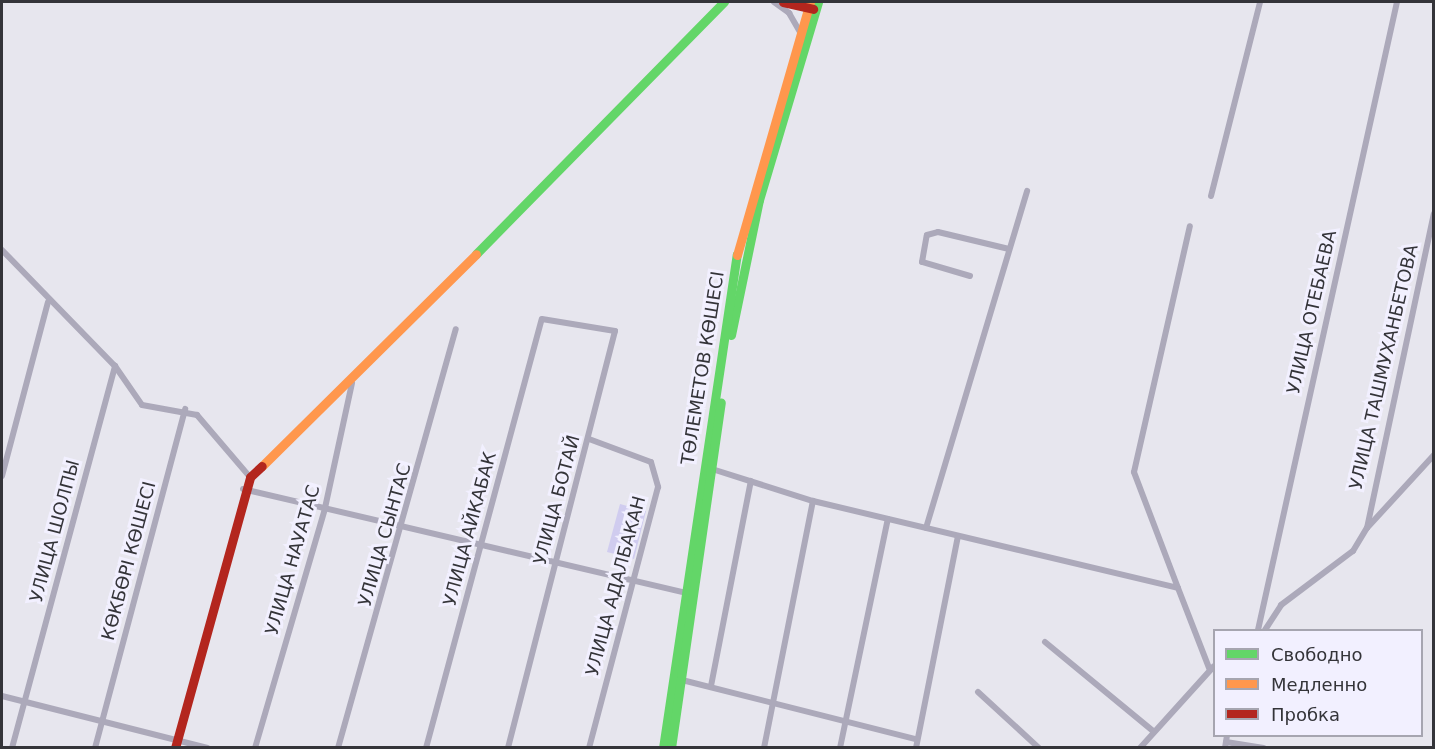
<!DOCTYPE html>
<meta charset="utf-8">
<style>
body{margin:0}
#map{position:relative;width:1435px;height:749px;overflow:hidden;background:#e7e6ee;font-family:"DejaVu Sans",sans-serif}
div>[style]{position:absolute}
.green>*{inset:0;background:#d0ccef}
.street>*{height:6px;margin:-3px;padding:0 3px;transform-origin:3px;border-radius:3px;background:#aca9ba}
.fast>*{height:9px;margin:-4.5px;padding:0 4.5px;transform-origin:4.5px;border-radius:4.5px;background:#63d668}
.slow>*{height:9px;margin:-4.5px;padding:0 4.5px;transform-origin:4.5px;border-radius:4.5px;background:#ff974d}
.jam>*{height:9px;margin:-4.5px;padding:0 4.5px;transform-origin:4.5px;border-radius:4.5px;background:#b3261e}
span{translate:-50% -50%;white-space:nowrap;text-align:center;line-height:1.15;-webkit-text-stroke:6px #f2f0ff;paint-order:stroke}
.street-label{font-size:18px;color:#343439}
.frame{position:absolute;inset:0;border:3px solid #343439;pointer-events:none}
.legend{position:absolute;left:1213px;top:629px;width:210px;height:108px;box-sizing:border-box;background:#f2f0ff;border:2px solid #a6a5b0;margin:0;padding:8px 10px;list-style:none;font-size:18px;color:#343439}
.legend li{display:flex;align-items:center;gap:12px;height:30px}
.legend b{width:30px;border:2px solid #a6a5b0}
</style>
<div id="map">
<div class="green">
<i style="clip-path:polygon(620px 504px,646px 511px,634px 559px,607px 552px)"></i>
</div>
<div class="street">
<i style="left:774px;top:2px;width:19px;rotate:36deg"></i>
<i style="left:789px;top:13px;width:22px;rotate:60deg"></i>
<i style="left:1211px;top:196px;width:200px;rotate:-75.8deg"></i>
<i style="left:2px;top:250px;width:162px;rotate:45.8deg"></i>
<i style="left:115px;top:366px;width:47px;rotate:55.3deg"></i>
<i style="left:142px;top:405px;width:56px;rotate:10.3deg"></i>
<i style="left:197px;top:415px;width:82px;rotate:49.5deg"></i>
<i style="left:970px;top:276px;width:50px;rotate:-163.7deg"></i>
<i style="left:922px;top:262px;width:27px;rotate:-80deg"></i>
<i style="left:927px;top:235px;width:11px;rotate:-15deg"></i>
<i style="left:938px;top:232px;width:73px;rotate:13.5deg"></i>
<i style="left:589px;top:439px;width:66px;rotate:20.4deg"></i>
<i style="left:651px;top:462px;width:26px;rotate:74deg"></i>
<i style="left:658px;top:487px;width:270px;rotate:104.8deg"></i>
<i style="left:712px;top:469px;width:106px;rotate:17.6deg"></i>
<i style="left:813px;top:501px;width:375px;rotate:13.4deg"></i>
<i style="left:1178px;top:588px;width:86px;rotate:68.8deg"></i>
<i style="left:2px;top:476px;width:180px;rotate:-75.2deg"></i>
<i style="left:243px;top:489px;width:455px;rotate:13.2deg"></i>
<i style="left:926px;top:528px;width:352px;rotate:-73.3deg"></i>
<i style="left:1367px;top:528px;width:321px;rotate:-78deg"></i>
<i style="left:1178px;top:588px;width:124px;rotate:-110.8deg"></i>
<i style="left:1134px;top:472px;width:252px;rotate:-77.2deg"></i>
<i style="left:1258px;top:630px;width:643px;rotate:-77.52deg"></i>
<i style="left:1265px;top:630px;width:30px;rotate:-57deg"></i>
<i style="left:1281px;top:605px;width:90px;rotate:-36.9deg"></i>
<i style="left:1353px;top:551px;width:27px;rotate:-59deg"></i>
<i style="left:1367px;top:528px;width:99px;rotate:-47.5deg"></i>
<i style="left:1045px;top:642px;width:141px;rotate:39.5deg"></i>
<i style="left:682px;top:680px;width:241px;rotate:14.2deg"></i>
<i style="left:711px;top:686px;width:209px;rotate:-79deg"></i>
<i style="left:978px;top:692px;width:83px;rotate:42.6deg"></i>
<i style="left:2px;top:696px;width:212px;rotate:14.2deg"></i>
<i style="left:1226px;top:742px;width:38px;rotate:9deg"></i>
<i style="left:12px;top:748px;width:396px;rotate:-74.9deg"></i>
<i style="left:95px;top:748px;width:351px;rotate:-75.1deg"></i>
<i style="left:255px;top:748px;width:250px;rotate:-73.7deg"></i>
<i style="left:325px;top:508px;width:128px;rotate:-77.8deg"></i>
<i style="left:338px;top:748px;width:435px;rotate:-74.3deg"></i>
<i style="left:426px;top:748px;width:444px;rotate:-74.9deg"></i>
<i style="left:542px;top:319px;width:74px;rotate:9.3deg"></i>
<i style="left:615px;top:331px;width:431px;rotate:104.4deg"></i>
<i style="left:764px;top:748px;width:252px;rotate:-78.8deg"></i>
<i style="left:840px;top:748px;width:234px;rotate:-78.2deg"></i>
<i style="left:916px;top:748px;width:216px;rotate:-78.8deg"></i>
<i style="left:1140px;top:748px;width:110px;rotate:-47.9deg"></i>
<i style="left:1225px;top:748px;width:12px;rotate:-81deg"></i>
</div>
<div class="fast">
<i style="left:476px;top:254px;width:354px;rotate:-45.5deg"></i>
<i style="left:731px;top:335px;width:138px;rotate:-78.3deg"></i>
<i style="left:759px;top:200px;width:207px;rotate:-73.4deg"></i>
<i style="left:663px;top:748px;width:499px;rotate:-81.5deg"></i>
<i style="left:671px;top:748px;width:349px;rotate:-81.8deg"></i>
</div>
<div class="slow">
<i style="left:737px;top:255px;width:263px;rotate:-73.9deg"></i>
<i style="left:262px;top:466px;width:301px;rotate:-44.7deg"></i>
</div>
<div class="jam">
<i style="left:783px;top:2px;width:31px;rotate:13deg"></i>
<i style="left:175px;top:748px;width:281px;rotate:-74.5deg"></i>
<i style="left:250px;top:477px;width:16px;rotate:-43deg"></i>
</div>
<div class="street-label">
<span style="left:1312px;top:312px;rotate:-77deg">УЛИЦА ОТЕБАЕВА</span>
<span style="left:1384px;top:367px;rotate:-77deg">УЛИЦА ТАШМУХАНБЕТОВА</span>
<span style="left:703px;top:368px;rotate:-81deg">ТӨЛЕМЕТОВ КӨШЕСІ</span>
<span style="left:557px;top:500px;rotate:-75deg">УЛИЦА БОТАЙ</span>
<span style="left:470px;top:529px;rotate:-75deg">УЛИЦА АЙКАБАК</span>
<span style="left:55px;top:531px;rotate:-75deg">УЛИЦА ШОЛПЫ</span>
<span style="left:385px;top:535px;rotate:-74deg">УЛИЦА СЫНТАС</span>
<span style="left:293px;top:560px;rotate:-74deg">УЛИЦА НАУАТАС</span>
<span style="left:129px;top:561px;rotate:-75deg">КӨКБӨРІ КӨШЕСІ</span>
<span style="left:616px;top:586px;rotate:-75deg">УЛИЦА АДАЛБАКАН</span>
</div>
<div class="frame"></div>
<ul class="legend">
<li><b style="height:8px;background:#63d668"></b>Свободно</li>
<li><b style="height:8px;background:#ff974d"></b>Медленно</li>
<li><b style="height:8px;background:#b3261e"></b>Пробка</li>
</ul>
</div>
